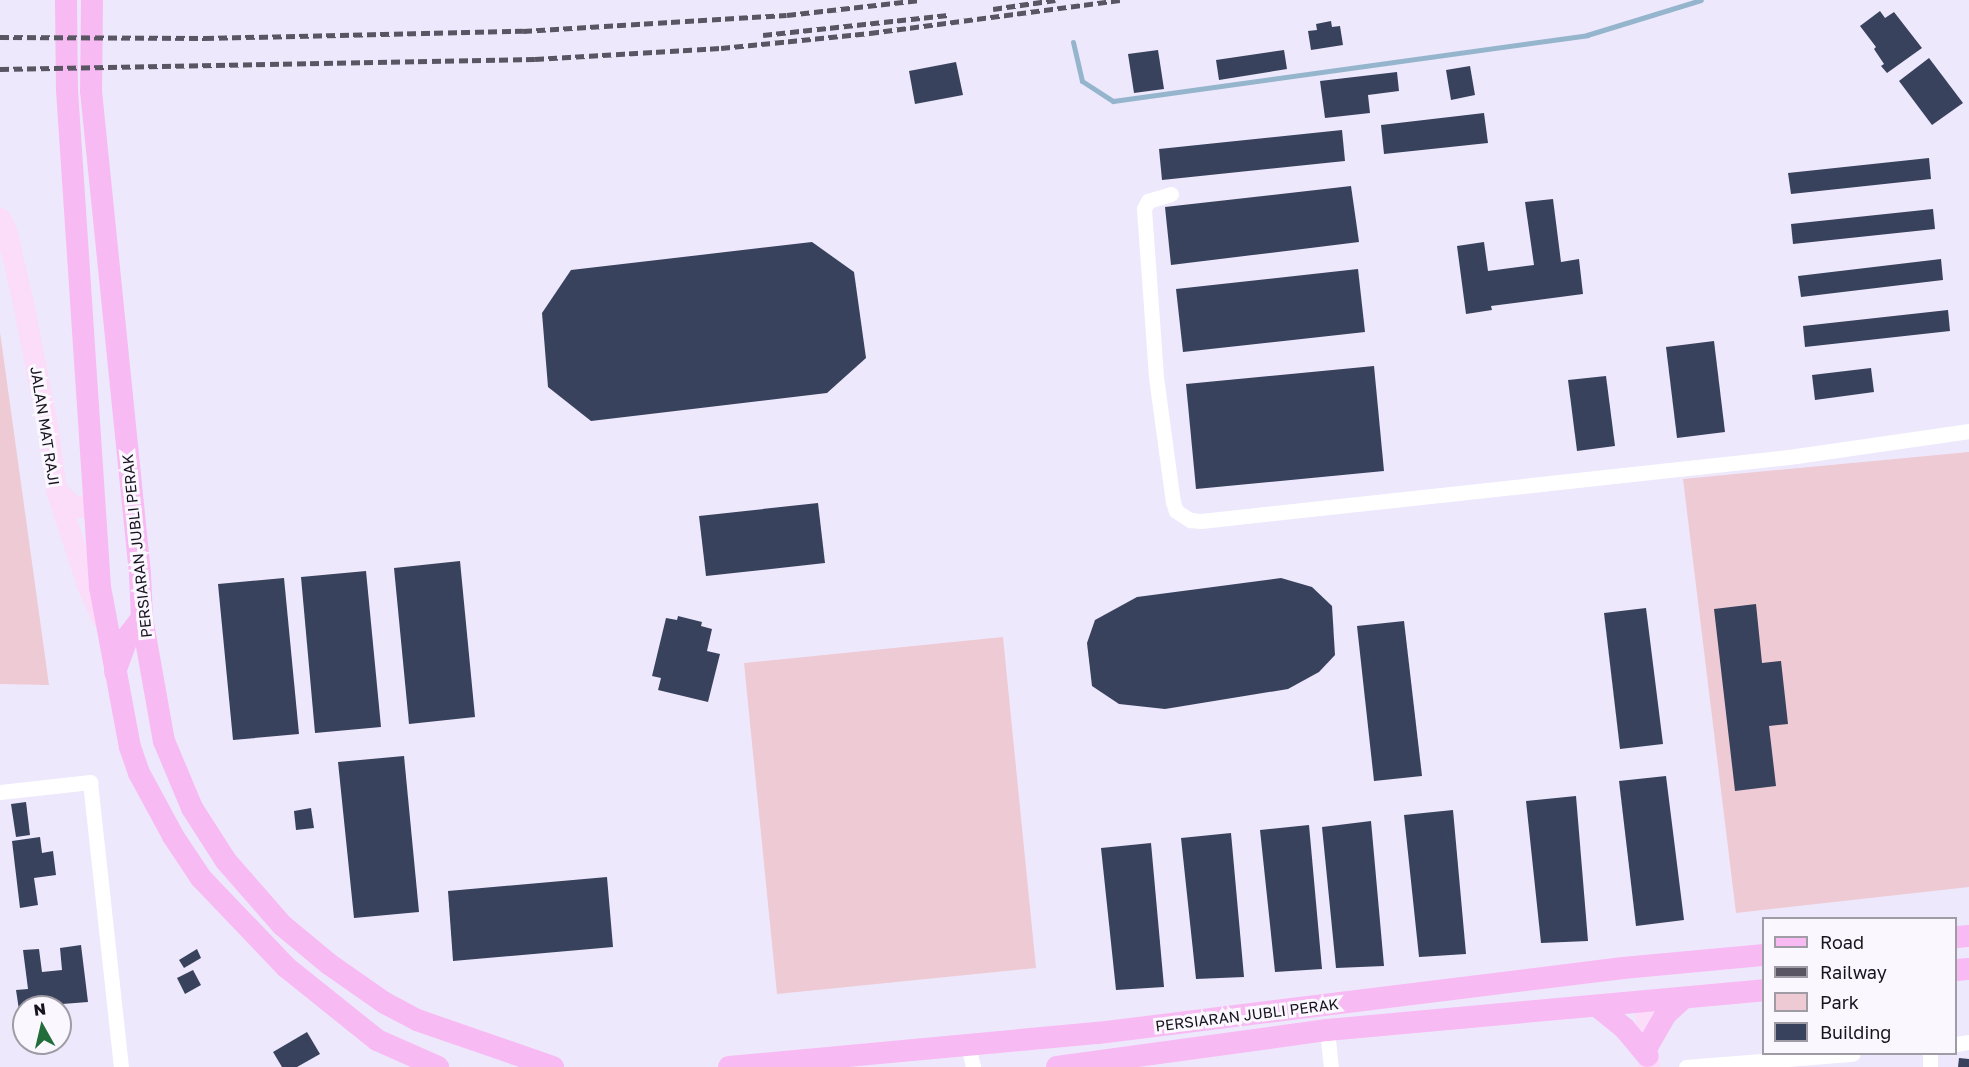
<!DOCTYPE html>
<style>
body{margin:0}
#map{position:relative;width:1969px;height:1067px;overflow:hidden;background:#eee8fc;font-family:"Golos Text",sans-serif}
div>[style]{position:absolute}
.green>*{inset:0;background:#eecad4}
.stream>*{height:5px;margin:-2.5px;padding:0 2.5px;transform-origin:2.5px;border-radius:2.5px;background:#95b5cd}
.building>*{inset:0;background:#39425d}
.street>*{height:15px;margin:-7.5px;padding:0 7.5px;transform-origin:7.5px;border-radius:7.5px;background:#fff}
.secondary>*{height:21px;margin:-10.5px;padding:0 10.5px;transform-origin:10.5px;border-radius:10.5px;background:#fbdcf9}
.primary>*{height:22px;margin:-11px;padding:0 11px;transform-origin:11px;border-radius:11px;background:#f8baf3}
.rail>*{height:4.5px;margin-top:-2.25px;transform-origin:0;background:repeating-linear-gradient(90deg,#5a5563 0 9px,transparent 0 13.5px)}
span{translate:-50% -50%;white-space:nowrap;text-align:center;line-height:1.15;-webkit-text-stroke:6px #faf7fe;paint-order:stroke}
.street-label{font-size:15px;color:#18141f}
.legend{position:absolute;left:1762px;top:917px;width:195px;height:138px;box-sizing:border-box;background:#faf7fe;border:2px solid #a09ca5;margin:0;padding:8px 10px;list-style:none;font-size:18px;color:#18141f}
.legend li{display:flex;align-items:center;gap:12px;height:30px}
.legend b{width:30px;border:2px solid #a09ca5}
.north{position:absolute;left:12px;top:995px;width:60px;height:60px;box-sizing:border-box;background:#faf7fe;border:2px solid #a09ca5;border-radius:50%;rotate:352deg;font-size:16px;font-weight:700;line-height:24px;text-align:center;color:#18141f}
.north::after{content:'';display:block;margin:auto;width:21px;height:27px;background:#236d3a;clip-path:polygon(50% 0,100% 100%,50% 72%,0 100%)}
</style>
<div id="map">
<div class="green">
<i style="clip-path:polygon(0 332px,49px 685px,0 684px)"></i>
<i style="clip-path:polygon(1969px 452px,1969px 887px,1736px 913px,1683px 479px)"></i>
<i style="clip-path:polygon(1003px 637px,1036px 968px,777px 994px,744px 663px)"></i>
</div>
<div class="stream">
<i style="left:1073px;top:42px;width:40px;rotate:77deg"></i>
<i style="left:1082px;top:81px;width:37px;rotate:33deg"></i>
<i style="left:1113px;top:101px;width:479px;rotate:-7.9deg"></i>
<i style="left:1587px;top:35px;width:119px;rotate:-17.1deg"></i>
</div>
<div class="building">
<i style="clip-path:polygon(1880px 11px,1885px 18px,1894px 12px,1922px 48px,1887px 73px,1881px 66px,1884px 64px,1874px 49px,1876px 47px,1860px 26px)"></i>
<i style="clip-path:polygon(1331px 21px,1332px 27px,1340px 26px,1343px 45px,1311px 50px,1308px 31px,1317px 30px,1316px 24px)"></i>
<i style="clip-path:polygon(1158px 50px,1164px 89px,1134px 93px,1128px 54px)"></i>
<i style="clip-path:polygon(1284px 50px,1287px 69px,1219px 80px,1216px 60px)"></i>
<i style="clip-path:polygon(1929px 58px,1963px 103px,1932px 125px,1899px 81px)"></i>
<i style="clip-path:polygon(956px 62px,963px 95px,915px 104px,909px 71px)"></i>
<i style="clip-path:polygon(1470px 66px,1475px 95px,1451px 100px,1446px 70px)"></i>
<i style="clip-path:polygon(1397px 72px,1399px 91px,1368px 95px,1370px 113px,1325px 118px,1320px 81px)"></i>
<i style="clip-path:polygon(1484px 113px,1488px 143px,1384px 154px,1381px 125px)"></i>
<i style="clip-path:polygon(1342px 130px,1345px 161px,1162px 180px,1159px 149px)"></i>
<i style="clip-path:polygon(1929px 158px,1931px 179px,1791px 194px,1788px 173px)"></i>
<i style="clip-path:polygon(1351px 186px,1359px 242px,1171px 265px,1165px 207px)"></i>
<i style="clip-path:polygon(1553px 199px,1561px 262px,1579px 259px,1583px 294px,1491px 306px,1492px 310px,1466px 314px,1457px 246px,1484px 242px,1488px 271px,1534px 265px,1525px 202px)"></i>
<i style="clip-path:polygon(1933px 209px,1935px 229px,1793px 244px,1791px 224px)"></i>
<i style="clip-path:polygon(812px 242px,854px 272px,866px 358px,827px 393px,591px 421px,548px 387px,542px 313px,571px 270px)"></i>
<i style="clip-path:polygon(1941px 259px,1943px 280px,1801px 297px,1798px 276px)"></i>
<i style="clip-path:polygon(1358px 269px,1365px 332px,1183px 352px,1176px 289px)"></i>
<i style="clip-path:polygon(1948px 310px,1950px 331px,1805px 347px,1803px 326px)"></i>
<i style="clip-path:polygon(1714px 341px,1725px 432px,1677px 438px,1666px 347px)"></i>
<i style="clip-path:polygon(1374px 366px,1384px 471px,1196px 489px,1186px 384px)"></i>
<i style="clip-path:polygon(1871px 368px,1874px 392px,1815px 400px,1812px 375px)"></i>
<i style="clip-path:polygon(1606px 376px,1615px 446px,1577px 451px,1568px 380px)"></i>
<i style="clip-path:polygon(818px 503px,825px 563px,706px 576px,699px 516px)"></i>
<i style="clip-path:polygon(460px 561px,475px 717px,409px 724px,394px 568px)"></i>
<i style="clip-path:polygon(366px 571px,381px 727px,315px 733px,301px 577px)"></i>
<i style="clip-path:polygon(284px 578px,299px 734px,233px 740px,218px 584px)"></i>
<i style="clip-path:polygon(1281px 578px,1312px 587px,1332px 606px,1335px 655px,1319px 672px,1288px 689px,1165px 709px,1119px 704px,1092px 686px,1087px 643px,1095px 620px,1137px 597px)"></i>
<i style="clip-path:polygon(1756px 604px,1762px 663px,1781px 661px,1788px 724px,1769px 726px,1776px 786px,1735px 791px,1714px 609px)"></i>
<i style="clip-path:polygon(1646px 608px,1663px 744px,1620px 749px,1604px 613px)"></i>
<i style="clip-path:polygon(678px 616px,702px 622px,701px 626px,712px 629px,707px 651px,720px 654px,708px 702px,658px 690px,661px 678px,652px 676px,666px 618px,677px 620px)"></i>
<i style="clip-path:polygon(1404px 621px,1422px 776px,1374px 781px,1357px 626px)"></i>
<i style="clip-path:polygon(404px 756px,419px 912px,354px 918px,338px 762px)"></i>
<i style="clip-path:polygon(1666px 776px,1684px 920px,1636px 926px,1619px 781px)"></i>
<i style="clip-path:polygon(1576px 796px,1588px 941px,1541px 943px,1526px 801px)"></i>
<i style="clip-path:polygon(26px 802px,30px 835px,16px 837px,11px 804px)"></i>
<i style="clip-path:polygon(311px 808px,314px 828px,296px 830px,294px 811px)"></i>
<i style="clip-path:polygon(1453px 810px,1466px 954px,1419px 957px,1404px 815px)"></i>
<i style="clip-path:polygon(1371px 821px,1384px 966px,1336px 968px,1322px 827px)"></i>
<i style="clip-path:polygon(1309px 825px,1322px 969px,1275px 972px,1260px 830px)"></i>
<i style="clip-path:polygon(1231px 833px,1244px 977px,1196px 979px,1181px 838px)"></i>
<i style="clip-path:polygon(40px 837px,42px 853px,53px 851px,56px 875px,34px 878px,38px 905px,20px 908px,12px 841px)"></i>
<i style="clip-path:polygon(1151px 843px,1164px 987px,1116px 990px,1101px 848px)"></i>
<i style="clip-path:polygon(607px 877px,613px 947px,453px 961px,448px 891px)"></i>
<i style="clip-path:polygon(81px 945px,88px 1002px,24px 1007px,24px 1010px,19px 1010px,16px 990px,28px 989px,23px 950px,39px 949px,42px 972px,62px 970px,60px 948px)"></i>
<i style="clip-path:polygon(197px 949px,201px 958px,184px 968px,179px 960px)"></i>
<i style="clip-path:polygon(193px 970px,201px 985px,185px 994px,177px 978px)"></i>
<i style="clip-path:polygon(307px 1032px,320px 1054px,297px 1067px,282px 1067px,273px 1052px)"></i>
<i style="clip-path:polygon(1959px 1058px,1969px 1059px,1969px 1067px,1958px 1067px)"></i>
</div>
<div class="street">
<i style="left:1171px;top:194px;width:24px;rotate:163deg"></i>
<i style="left:1148px;top:201px;width:9px;rotate:117deg"></i>
<i style="left:1144px;top:209px;width:168px;rotate:85.9deg"></i>
<i style="left:1156px;top:377px;width:126px;rotate:82.3deg"></i>
<i style="left:1173px;top:502px;width:9px;rotate:72deg"></i>
<i style="left:1176px;top:511px;width:17px;rotate:33deg"></i>
<i style="left:1190px;top:520px;width:11px;rotate:5deg"></i>
<i style="left:1201px;top:521px;width:591px;rotate:-6.21deg"></i>
<i style="left:1789px;top:457px;width:182px;rotate:-8.2deg"></i>
<i style="left:0;top:792px;width:91px;rotate:-6.3deg"></i>
<i style="left:90px;top:782px;width:287px;rotate:83.8deg"></i>
<i style="left:1327px;top:1030px;width:37px;rotate:84deg"></i>
<i style="left:1956px;top:1044px;width:13px;rotate:-9deg"></i>
<i style="left:968px;top:1045px;width:23px;rotate:77deg"></i>
<i style="left:1930px;top:1054px;width:13px;rotate:90deg"></i>
<i style="left:1686px;top:1067px;width:167px;rotate:-4.5deg"></i>
</div>
<div class="secondary">
<i style="left:0;top:218px;width:13px;rotate:63deg"></i>
<i style="left:6px;top:230px;width:70px;rotate:76.8deg"></i>
<i style="left:22px;top:298px;width:135px;rotate:78.9deg"></i>
<i style="left:48px;top:430px;width:61px;rotate:82.4deg"></i>
<i style="left:56px;top:490px;width:100px;rotate:71.9deg"></i>
<i style="left:87px;top:585px;width:35px;rotate:66deg"></i>
<i style="left:56px;top:490px;width:21px;rotate:43deg"></i>
<i style="left:71px;top:504px;width:10px;rotate:17deg"></i>
<i style="left:81px;top:507px;width:15px;rotate:-28deg"></i>
<i style="left:1644px;top:1001px;width:66px;rotate:85.7deg"></i>
</div>
<div class="primary">
<i style="left:66px;top:0;width:90px;rotate:89.4deg"></i>
<i style="left:67px;top:90px;width:498px;rotate:86.2deg"></i>
<i style="left:100px;top:587px;width:163px;rotate:79.4deg"></i>
<i style="left:130px;top:747px;width:28px;rotate:71deg"></i>
<i style="left:139px;top:773px;width:72px;rotate:61.6deg"></i>
<i style="left:173px;top:836px;width:50px;rotate:56.3deg"></i>
<i style="left:201px;top:878px;width:123px;rotate:46.3deg"></i>
<i style="left:286px;top:967px;width:117px;rotate:38.7deg"></i>
<i style="left:377px;top:1040px;width:67px;rotate:23.9deg"></i>
<i style="left:92px;top:0;width:91px;rotate:90.6deg"></i>
<i style="left:91px;top:91px;width:485px;rotate:84.2deg"></i>
<i style="left:140px;top:574px;width:44px;rotate:87.4deg"></i>
<i style="left:142px;top:618px;width:125px;rotate:79.9deg"></i>
<i style="left:164px;top:741px;width:73px;rotate:67.3deg"></i>
<i style="left:192px;top:808px;width:63px;rotate:57.3deg"></i>
<i style="left:226px;top:861px;width:85px;rotate:48.8deg"></i>
<i style="left:282px;top:925px;width:61px;rotate:39.7deg"></i>
<i style="left:329px;top:964px;width:68px;rotate:34.9deg"></i>
<i style="left:385px;top:1003px;width:36px;rotate:28deg"></i>
<i style="left:417px;top:1020px;width:144px;rotate:19.1deg"></i>
<i style="left:115px;top:672px;width:38px;rotate:-70deg"></i>
<i style="left:128px;top:636px;width:23px;rotate:-52deg"></i>
<i style="left:1956px;top:937px;width:13px;rotate:-4deg"></i>
<i style="left:1956px;top:970px;width:13px;rotate:-4deg"></i>
<i style="left:1597px;top:1006px;width:36px;rotate:39deg"></i>
<i style="left:1625px;top:1029px;width:35px;rotate:50deg"></i>
<i style="left:1647px;top:1047px;width:38px;rotate:-60deg"></i>
<i style="left:1666px;top:1014px;width:24px;rotate:-42deg"></i>
<i style="left:729px;top:1067px;width:371px;rotate:-5.3deg"></i>
<i style="left:1098px;top:1033px;width:529px;rotate:-7.06deg"></i>
<i style="left:1623px;top:968px;width:142px;rotate:-5.3deg"></i>
<i style="left:1057px;top:1067px;width:273px;rotate:-7.8deg"></i>
<i style="left:1327px;top:1030px;width:439px;rotate:-5.2deg"></i>
</div>
<div class="rail">
<i style="left:993px;top:9px;width:63px;rotate:-8.3deg"></i>
<i style="left:763px;top:35px;width:186px;rotate:-6.2deg"></i>
<i style="left:0;top:37px;width:205px;rotate:0.3deg"></i>
<i style="left:205px;top:38px;width:318px;rotate:-1.3deg"></i>
<i style="left:523px;top:31px;width:264px;rotate:-3.5deg"></i>
<i style="left:787px;top:15px;width:134px;rotate:-6.4deg"></i>
<i style="left:0;top:69px;width:535px;rotate:-1.07deg"></i>
<i style="left:535px;top:59px;width:186px;rotate:-3.4deg"></i>
<i style="left:721px;top:48px;width:150px;rotate:-5.7deg"></i>
<i style="left:870px;top:33px;width:252px;rotate:-7.5deg"></i>
</div>
<div class="street-label">
<span style="left:45px;top:426px;rotate:81deg">JALAN MAT RAJI</span>
<span style="left:137px;top:546px;rotate:-96deg">PERSIARAN JUBLI PERAK</span>
<span style="left:1247px;top:1015px;rotate:-7deg">PERSIARAN JUBLI PERAK</span>
</div>
<ul class="legend">
<li><b style="height:8px;background:#f8baf3"></b>Road</li>
<li><b style="height:8px;background:#5a5563"></b>Railway</li>
<li><b style="height:16px;background:#eecad4"></b>Park</li>
<li><b style="height:16px;background:#39425d"></b>Building</li>
</ul>
<div class="north">N</div>
</div>
